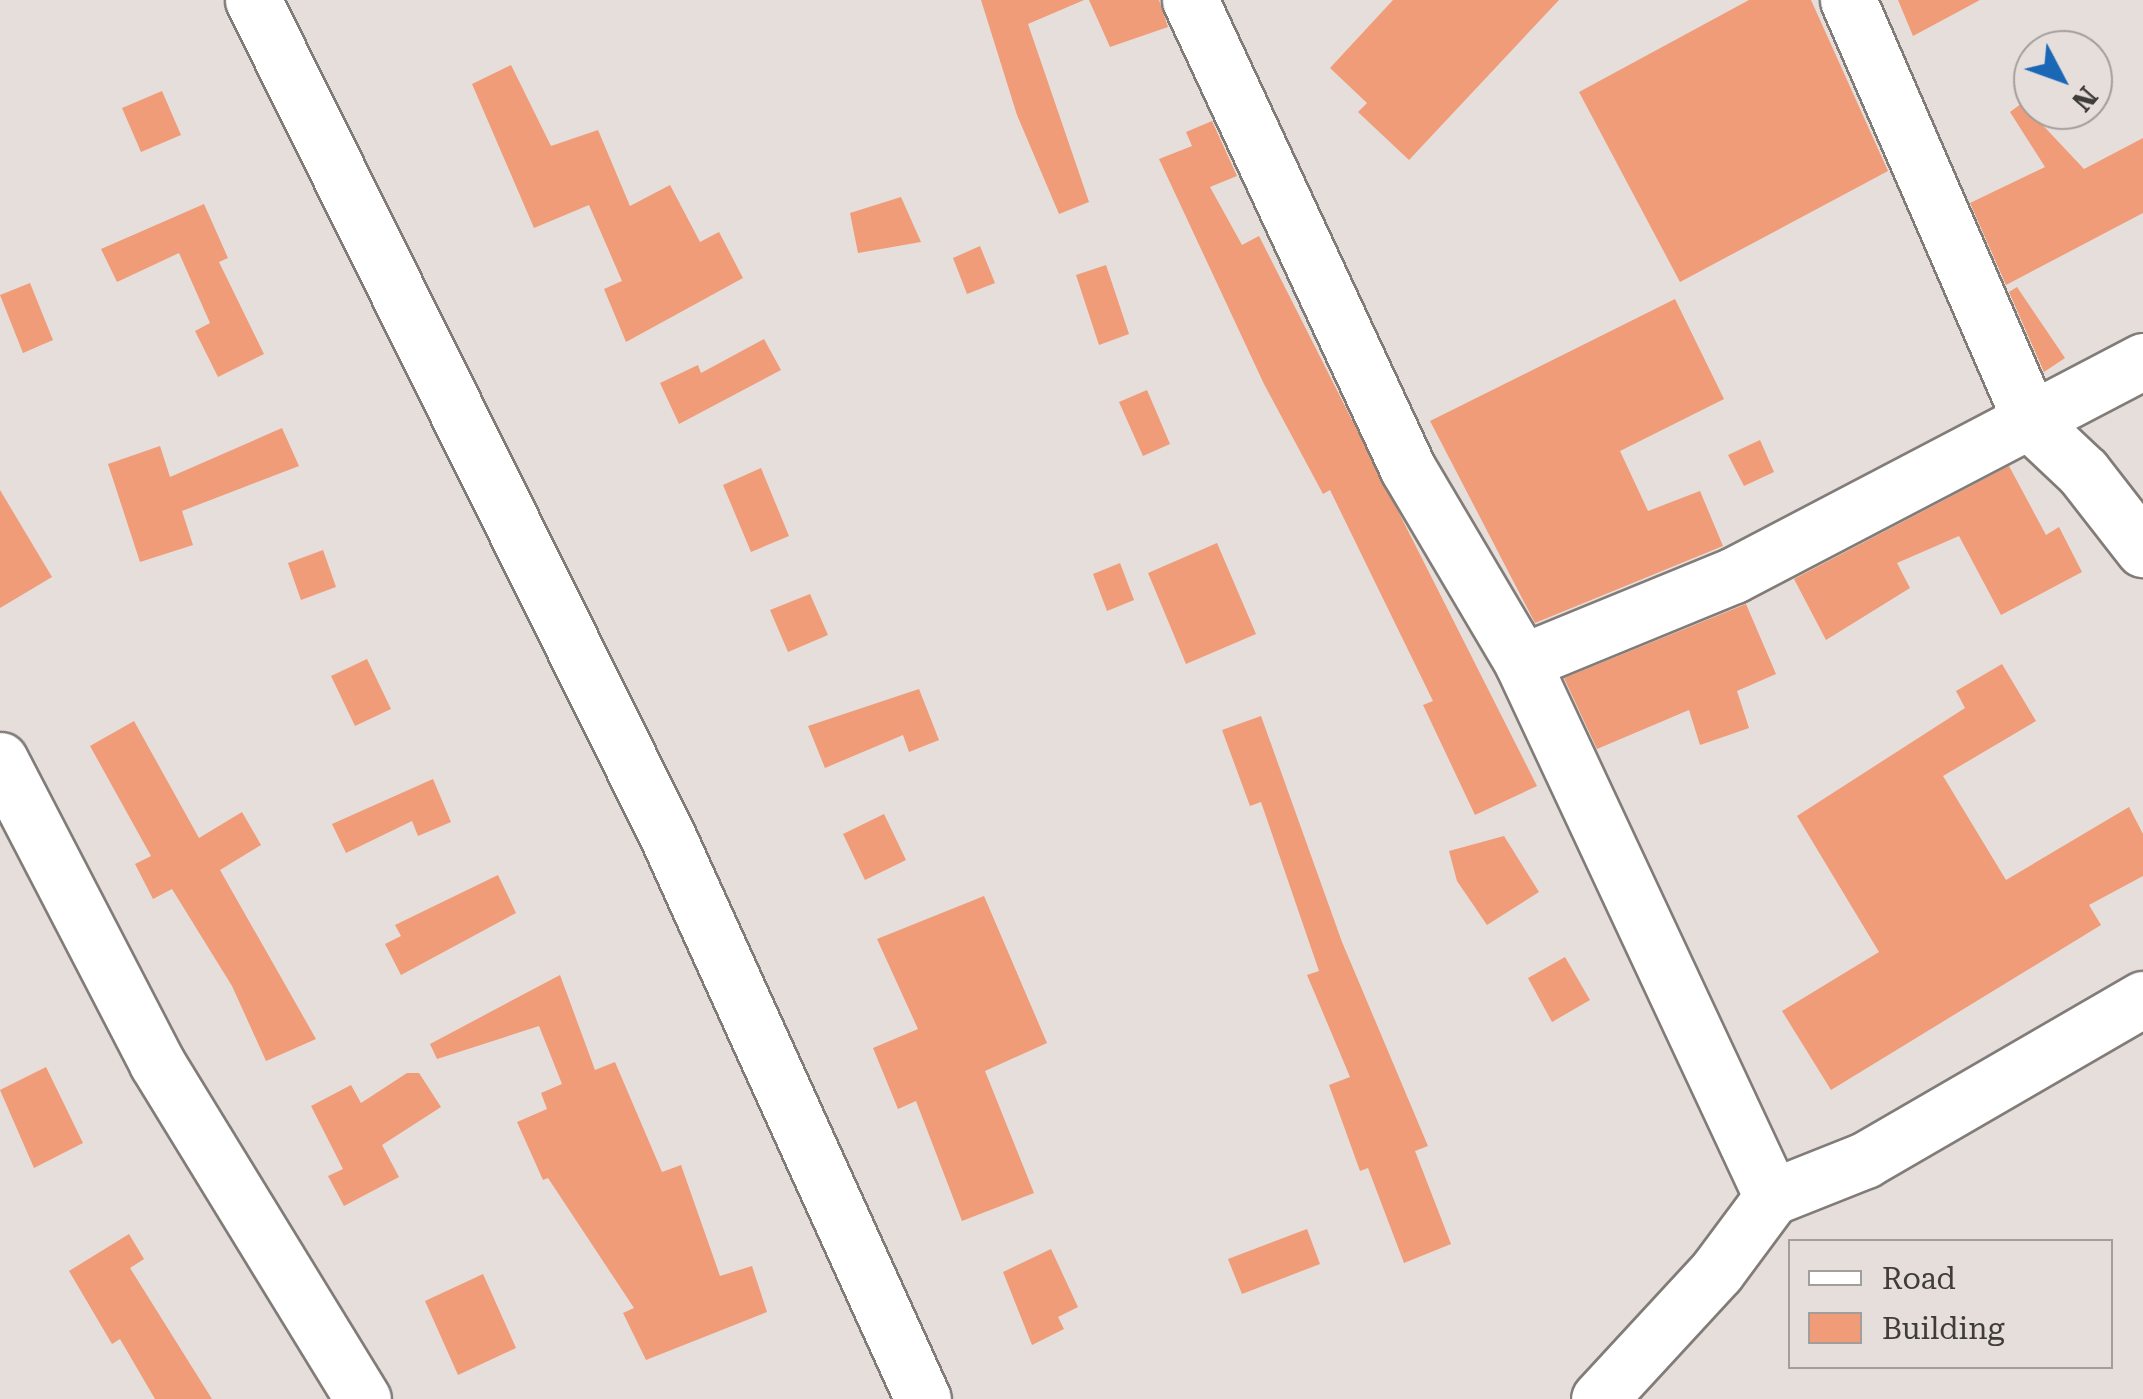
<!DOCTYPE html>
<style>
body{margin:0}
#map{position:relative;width:2143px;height:1399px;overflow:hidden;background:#e5dedb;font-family:"Roboto Serif",serif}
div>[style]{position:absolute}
.building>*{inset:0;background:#f09c78}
.roads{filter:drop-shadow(2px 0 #827c79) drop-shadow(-2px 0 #827c79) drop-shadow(0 2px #827c79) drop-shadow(0 -2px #827c79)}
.minor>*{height:55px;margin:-27.5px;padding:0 27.5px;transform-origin:27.5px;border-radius:27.5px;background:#fff}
span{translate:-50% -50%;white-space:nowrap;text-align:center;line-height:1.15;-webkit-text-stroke:8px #e5dedb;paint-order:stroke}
.legend{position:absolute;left:1788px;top:1239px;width:325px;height:130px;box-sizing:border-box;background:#e5dedb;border:2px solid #a39d9b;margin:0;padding:12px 18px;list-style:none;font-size:30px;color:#3f3c3a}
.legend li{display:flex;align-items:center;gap:20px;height:50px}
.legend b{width:50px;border:2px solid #a39d9b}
.north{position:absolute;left:2013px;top:30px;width:100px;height:100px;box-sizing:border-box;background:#e5dedb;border:2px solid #a39d9b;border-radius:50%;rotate:131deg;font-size:28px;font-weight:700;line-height:40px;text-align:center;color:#3f3c3a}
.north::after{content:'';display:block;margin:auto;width:35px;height:45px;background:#1a67b6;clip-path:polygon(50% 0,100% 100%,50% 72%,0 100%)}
</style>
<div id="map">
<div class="building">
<i style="clip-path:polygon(981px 0,1084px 0,1028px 24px,1089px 202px,1059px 214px,1017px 115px)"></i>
<i style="clip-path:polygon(1089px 0,1159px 0,1168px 27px,1110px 47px)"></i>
<i style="clip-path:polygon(1393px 0,1559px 0,1409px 160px,1358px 112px,1367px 103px,1330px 68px)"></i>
<i style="clip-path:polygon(1749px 0,1811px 0,1888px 171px,1680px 282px,1579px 92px)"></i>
<i style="clip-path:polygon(1898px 0,1980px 0,1913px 36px)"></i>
<i style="clip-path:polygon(511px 65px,551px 146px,598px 130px,630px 206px,670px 185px,700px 242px,719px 232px,743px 278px,626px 342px,604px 289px,622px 281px,589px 205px,534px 228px,472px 84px)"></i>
<i style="clip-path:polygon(162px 91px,181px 135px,141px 152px,122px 108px)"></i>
<i style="clip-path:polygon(2022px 103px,2084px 169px,2143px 138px,2143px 213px,2006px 285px,1970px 203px,2045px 167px,2010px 112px)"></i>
<i style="clip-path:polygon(1212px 121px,1237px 176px,1210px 187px,1242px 245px,1259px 236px,1537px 786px,1475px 815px,1423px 705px,1433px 701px,1330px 490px,1323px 494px,1264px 384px,1159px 159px,1192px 146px,1186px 132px)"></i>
<i style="clip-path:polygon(901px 197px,921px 242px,858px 253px,850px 213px)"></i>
<i style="clip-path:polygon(204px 204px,228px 258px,219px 262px,264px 354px,218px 377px,195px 331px,210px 323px,179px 253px,117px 282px,101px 249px)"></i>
<i style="clip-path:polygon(980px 246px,995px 283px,967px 294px,953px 258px)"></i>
<i style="clip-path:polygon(1106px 265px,1129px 334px,1099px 345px,1076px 275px)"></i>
<i style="clip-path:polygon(30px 283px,53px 340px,23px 353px,0 295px)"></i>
<i style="clip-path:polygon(2017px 287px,2065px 358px,2044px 372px,2009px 292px)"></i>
<i style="clip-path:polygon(1675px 299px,1724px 399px,1620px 451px,1648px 511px,1700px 491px,1723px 546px,1535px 623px,1430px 421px)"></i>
<i style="clip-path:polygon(764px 339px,781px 370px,679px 424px,660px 383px,698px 365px,701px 373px)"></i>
<i style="clip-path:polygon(1147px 390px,1170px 444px,1143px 456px,1119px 402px)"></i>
<i style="clip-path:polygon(282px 428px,299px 466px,182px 511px,193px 545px,140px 562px,108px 464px,160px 446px,170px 477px)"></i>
<i style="clip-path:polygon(1760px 440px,1774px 472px,1744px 486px,1728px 455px)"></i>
<i style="clip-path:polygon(2009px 466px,2046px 535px,2059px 527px,2082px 572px,2001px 615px,1959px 536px,1897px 563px,1910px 588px,1826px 640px,1794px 579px)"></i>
<i style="clip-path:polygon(761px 468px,789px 536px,751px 552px,723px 485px)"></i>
<i style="clip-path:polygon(0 490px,52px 577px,0 608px)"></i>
<i style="clip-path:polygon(1217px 543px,1256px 634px,1186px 664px,1148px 573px)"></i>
<i style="clip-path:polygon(323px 550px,336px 587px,301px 600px,288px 563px)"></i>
<i style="clip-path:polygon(1120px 563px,1134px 600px,1107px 611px,1093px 574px)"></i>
<i style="clip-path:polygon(810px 594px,828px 635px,788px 652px,770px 610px)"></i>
<i style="clip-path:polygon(1746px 604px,1776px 674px,1737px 691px,1749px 728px,1700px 745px,1689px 710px,1597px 749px,1564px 678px)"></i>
<i style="clip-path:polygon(367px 659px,391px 709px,355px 726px,331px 676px)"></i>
<i style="clip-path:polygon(2002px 664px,2036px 721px,1943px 776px,2006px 880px,2129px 807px,2143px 834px,2143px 876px,2089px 905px,2101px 925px,1831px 1090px,1782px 1011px,1879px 952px,1797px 816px,1965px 708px,1956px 691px)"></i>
<i style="clip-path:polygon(919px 689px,939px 740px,909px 752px,903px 735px,825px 768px,808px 726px)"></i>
<i style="clip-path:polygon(1261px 716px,1342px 942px,1428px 1146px,1415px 1151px,1451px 1244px,1404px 1263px,1368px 1168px,1360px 1171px,1329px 1085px,1350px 1077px,1307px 975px,1319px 971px,1261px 802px,1250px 806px,1222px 730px)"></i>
<i style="clip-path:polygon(134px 721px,199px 838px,242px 812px,261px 845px,220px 870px,316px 1039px,266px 1061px,232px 986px,172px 889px,153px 899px,135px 864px,151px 856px,90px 746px)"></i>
<i style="clip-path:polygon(433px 779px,451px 822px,418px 836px,412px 821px,346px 853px,332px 824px)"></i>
<i style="clip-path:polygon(884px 814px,906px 860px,865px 880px,843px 834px)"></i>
<i style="clip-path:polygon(1504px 836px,1539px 892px,1487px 925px,1457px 881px,1449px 851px)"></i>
<i style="clip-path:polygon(498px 875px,516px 913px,401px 975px,385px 944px,401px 936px,395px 925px)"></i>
<i style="clip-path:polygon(984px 896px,1047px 1043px,985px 1071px,1034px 1193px,962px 1221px,916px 1101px,898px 1109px,873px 1048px,918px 1029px,877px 939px)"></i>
<i style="clip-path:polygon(1565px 957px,1590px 1000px,1552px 1022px,1528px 978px)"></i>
<i style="clip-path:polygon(560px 975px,595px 1070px,615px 1062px,662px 1172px,681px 1165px,720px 1276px,752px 1266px,767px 1312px,646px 1360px,623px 1313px,634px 1308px,548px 1178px,543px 1180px,517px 1122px,547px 1109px,541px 1093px,562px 1084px,539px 1026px,437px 1059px,430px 1044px)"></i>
<i style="clip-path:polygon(46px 1067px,83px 1143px,34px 1168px,0 1090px)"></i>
<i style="clip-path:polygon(407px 1073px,419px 1073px,441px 1107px,382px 1145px,399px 1177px,344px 1206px,328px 1176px,343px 1169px,311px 1106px,351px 1085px,361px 1103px)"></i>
<i style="clip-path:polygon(1307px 1229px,1320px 1264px,1242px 1294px,1228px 1259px)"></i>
<i style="clip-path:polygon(129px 1234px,144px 1259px,130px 1268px,212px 1399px,155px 1399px,120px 1339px,112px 1344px,69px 1271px)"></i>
<i style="clip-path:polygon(1051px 1249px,1078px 1307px,1058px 1317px,1064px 1329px,1032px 1345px,1003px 1272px)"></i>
<i style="clip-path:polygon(483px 1274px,516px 1348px,458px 1375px,425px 1301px)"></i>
</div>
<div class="roads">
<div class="minor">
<i style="left:253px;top:0;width:932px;rotate:63.63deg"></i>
<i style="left:667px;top:835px;width:619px;rotate:65.59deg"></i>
<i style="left:1190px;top:0;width:517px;rotate:65.07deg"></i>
<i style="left:1408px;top:469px;width:224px;rotate:59.4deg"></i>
<i style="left:1522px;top:662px;width:591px;rotate:64.95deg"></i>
<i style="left:1848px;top:0;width:462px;rotate:66.5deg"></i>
<i style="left:2032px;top:424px;width:70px;rotate:43.3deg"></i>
<i style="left:2083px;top:472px;width:98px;rotate:52.1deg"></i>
<i style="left:1522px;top:662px;width:229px;rotate:-22.3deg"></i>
<i style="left:1734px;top:575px;width:462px;rotate:-27.6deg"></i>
<i style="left:0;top:760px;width:341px;rotate:62.6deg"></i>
<i style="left:157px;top:1063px;width:394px;rotate:58.5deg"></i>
<i style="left:1599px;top:1399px;width:174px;rotate:-47.3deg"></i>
<i style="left:1717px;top:1271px;width:92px;rotate:-53.4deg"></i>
<i style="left:1772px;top:1197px;width:100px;rotate:-21.7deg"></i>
<i style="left:1865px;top:1160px;width:321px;rotate:-30.1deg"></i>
</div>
</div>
<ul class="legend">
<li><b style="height:12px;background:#fff"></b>Road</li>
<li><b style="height:28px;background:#f09c78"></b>Building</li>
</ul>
<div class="north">N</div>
</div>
